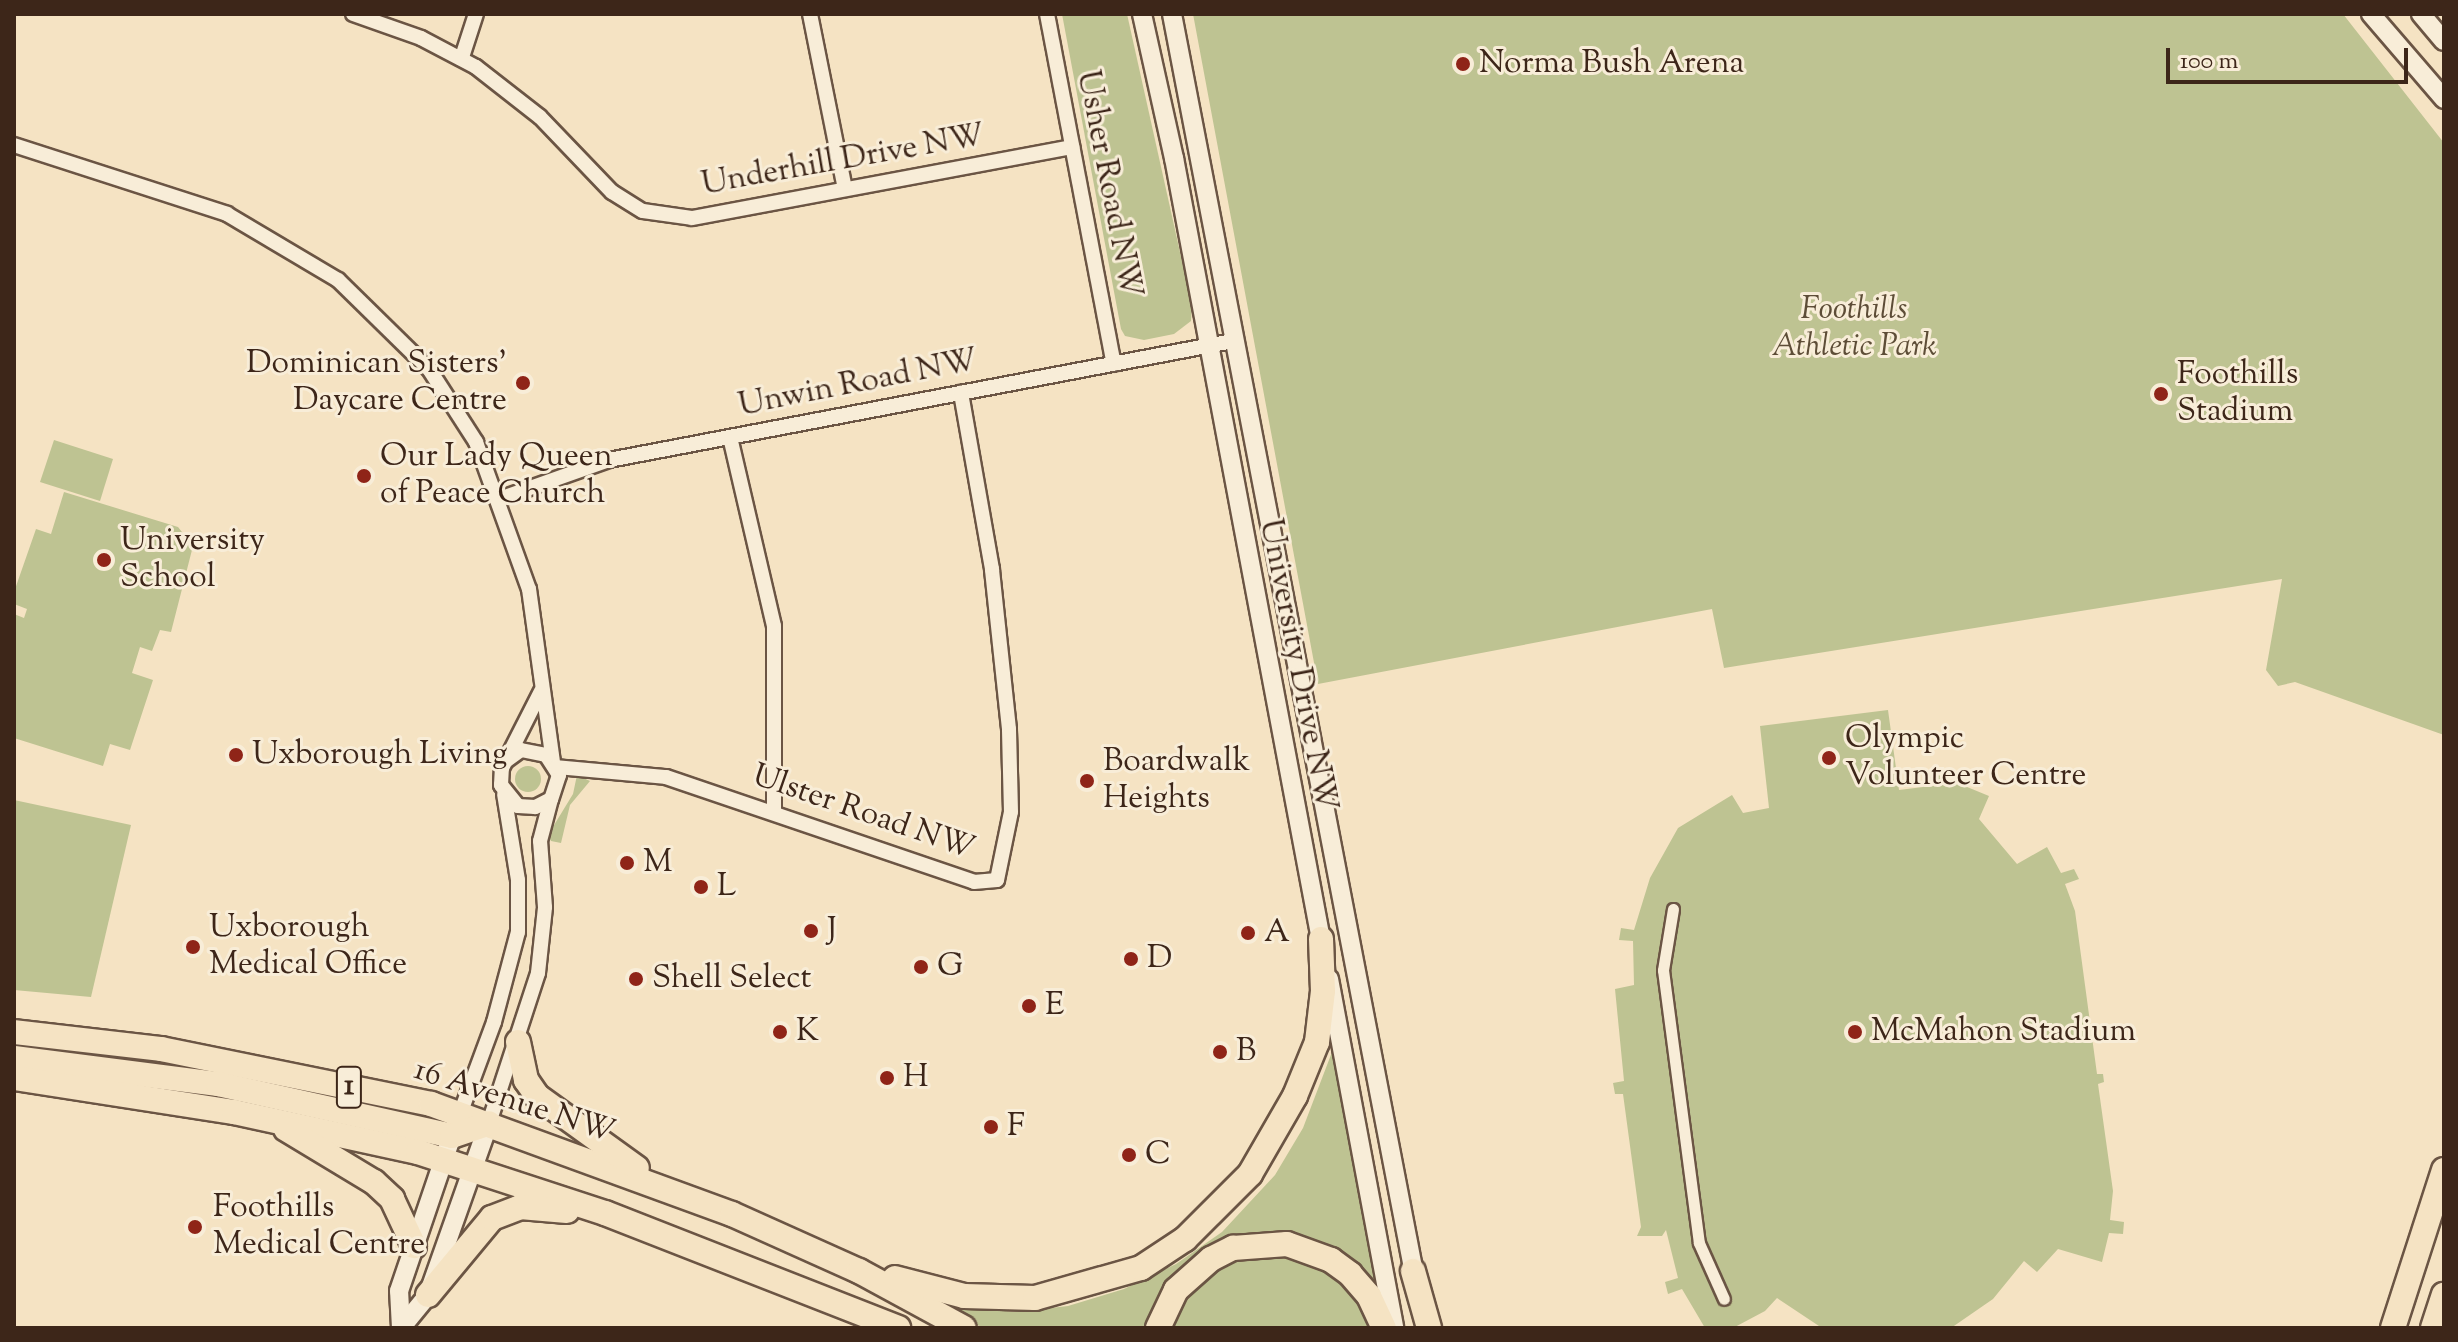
<!DOCTYPE html>
<style>
body{margin:0}
#map{position:relative;width:2458px;height:1342px;overflow:hidden;background:#f5e3c3;font-family:"Sorts Mill Goudy",serif}
div>[style]{position:absolute}
.green>*{inset:0;background:#bec392}
.round{border-radius:50%}
.roads{filter:drop-shadow(2px 0 #6b5544) drop-shadow(-2px 0 #6b5544) drop-shadow(0 2px #6b5544) drop-shadow(0 -2px #6b5544)}
.pedestrian>*{height:11px;margin:-5.5px;padding:0 5.5px;transform-origin:5.5px;border-radius:5.5px;background:#f8edd8}
.minor>*{height:14px;margin:-7px;padding:0 7px;transform-origin:7px;border-radius:7px;background:#f8edd8}
.tertiary>*{height:18px;margin:-9px;padding:0 9px;transform-origin:9px;border-radius:9px;background:#f8edd8}
.trunk>*{height:24px;margin:-12px;padding:0 12px;transform-origin:12px;border-radius:12px;background:#f5e3c3}
.dots>*{width:22px;height:22px;translate:-50% -50%;box-sizing:border-box;border:4px solid #f8edd8;border-radius:50%}
span{translate:-50% -50%;white-space:nowrap;text-align:center;line-height:1.15;-webkit-text-stroke:6px #f8edd8;paint-order:stroke}
.shield-label span{padding:2px 6px;background:#f8edd8;border:2px solid;border-radius:6px;-webkit-text-stroke-width:0}
.shield-label{font-size:30px;color:#3d2619;font-weight:700}
.poi-label{font-size:32px;color:#3d2619}
.left{translate:0 -50%;text-align:left}
.right{translate:-100% -50%;text-align:right}
.street-label{font-size:32px;color:#3d2619}
.park-label{font-size:32px;color:#5d4d37;font-style:italic}
.frame{position:absolute;inset:0;border:16px solid #3d2619;pointer-events:none}
.scale{position:absolute;left:2166px;top:48px;width:242px;height:36px;box-sizing:border-box;border:4px solid #3d2619;border-top:0;padding-left:10px;font-size:24px;line-height:28px;white-space:nowrap;color:#3d2619;-webkit-text-stroke:6px #f8edd8;paint-order:stroke}
</style>
<div id="map">
<div class="green">
<i style="clip-path:polygon(1062px 14px,1127px 14px,1192px 306px,1191px 321px,1174px 334px,1144px 340px,1125px 336px,1121px 329px)"></i>
<i style="clip-path:polygon(1193px 14px,2343px 14px,2444px 143px,2444px 735px,2295px 682px,2278px 686px,2266px 670px,2282px 579px,1724px 668px,1712px 609px,1318px 684px)"></i>
<i style="clip-path:polygon(54px 440px,113px 459px,100px 501px,40px 482px)"></i>
<i style="clip-path:polygon(64px 492px,178px 527px,193px 546px,171px 632px,160px 630px,152px 651px,140px 647px,132px 673px,153px 680px,130px 750px,110px 744px,103px 766px,14px 738px,14px 614px,24px 618px,27px 609px,14px 604px,14px 592px,36px 529px,51px 534px)"></i>
<i style="clip-path:polygon(1888px 710px,1899px 790px,1923px 787px,1933px 773px,1989px 796px,1979px 819px,2017px 864px,2047px 847px,2061px 873px,2074px 869px,2079px 879px,2065px 884px,2075px 911px,2097px 1074px,2103px 1074px,2104px 1082px,2098px 1084px,2113px 1191px,2110px 1220px,2124px 1222px,2123px 1234px,2109px 1233px,2102px 1262px,2058px 1249px,2037px 1272px,2024px 1261px,1993px 1299px,1951px 1328px,1822px 1328px,1777px 1298px,1765px 1311px,1733px 1328px,1705px 1328px,1682px 1289px,1668px 1294px,1665px 1282px,1678px 1278px,1666px 1230px,1662px 1236px,1637px 1236px,1641px 1227px,1623px 1094px,1615px 1094px,1613px 1083px,1624px 1081px,1615px 989px,1634px 985px,1633px 941px,1619px 940px,1621px 928px,1634px 930px,1650px 878px,1678px 828px,1732px 795px,1743px 813px,1769px 808px,1760px 726px)"></i>
<i class="round" style="left:515px;top:766px;width:26px;height:26px"></i>
<i style="clip-path:polygon(577px 775px,590px 781px,570px 805px,561px 843px,551px 841px,548px 835px,573px 794px)"></i>
<i style="clip-path:polygon(14px 800px,131px 825px,91px 997px,14px 990px)"></i>
<i style="clip-path:polygon(1332px 1052px,1383px 1298px,1332px 1248px,1287px 1234px,1211px 1247px,1196px 1256px,1170px 1281px,1147px 1328px,983px 1328px,941px 1304px,1015px 1312px,1068px 1306px,1124px 1289px,1176px 1264px,1222px 1232px,1275px 1175px,1303px 1128px)"></i>
<i style="clip-path:polygon(1263px 1249px,1337px 1271px,1380px 1328px,1164px 1328px,1198px 1274px)"></i>
</div>
<div class="roads">
<div class="pedestrian">
<i style="left:1673px;top:909px;width:62px;rotate:99.3deg"></i>
<i style="left:1663px;top:970px;width:275px;rotate:82.5deg"></i>
<i style="left:1699px;top:1243px;width:61px;rotate:65.9deg"></i>
</div>
<div class="minor">
<i style="left:353px;top:14px;width:72px;rotate:19.4deg"></i>
<i style="left:421px;top:38px;width:62px;rotate:27.8deg"></i>
<i style="left:476px;top:67px;width:81px;rotate:38deg"></i>
<i style="left:540px;top:117px;width:104px;rotate:46.2deg"></i>
<i style="left:612px;top:192px;width:36px;rotate:32deg"></i>
<i style="left:643px;top:211px;width:49px;rotate:8.1deg"></i>
<i style="left:692px;top:218px;width:387px;rotate:-10.6deg"></i>
<i style="left:810px;top:14px;width:178px;rotate:78.7deg"></i>
<i style="left:1047px;top:14px;width:356px;rotate:79.2deg"></i>
<i style="left:462px;top:57px;width:45px;rotate:-72deg"></i>
<i style="left:14px;top:145px;width:224px;rotate:17.9deg"></i>
<i style="left:227px;top:214px;width:129px;rotate:30.7deg"></i>
<i style="left:338px;top:280px;width:127px;rotate:44.4deg"></i>
<i style="left:429px;top:369px;width:87px;rotate:57.2deg"></i>
<i style="left:476px;top:442px;width:156px;rotate:70.2deg"></i>
<i style="left:529px;top:589px;width:174px;rotate:82.1deg"></i>
<i style="left:730px;top:437px;width:194px;rotate:76.9deg"></i>
<i style="left:774px;top:626px;width:185px;rotate:90deg"></i>
<i style="left:499px;top:499px;width:117px;rotate:-19.5deg"></i>
<i style="left:609px;top:460px;width:635px;rotate:-10.8deg"></i>
<i style="left:507px;top:760px;width:17px;rotate:-36deg"></i>
<i style="left:521px;top:750px;width:25px;rotate:11deg"></i>
<i style="left:546px;top:755px;width:24px;rotate:57deg"></i>
<i style="left:559px;top:775px;width:25px;rotate:108deg"></i>
<i style="left:551px;top:799px;width:18px;rotate:153deg"></i>
<i style="left:535px;top:807px;width:17px;rotate:-177deg"></i>
<i style="left:518px;top:806px;width:27px;rotate:-129deg"></i>
<i style="left:501px;top:785px;width:17px;rotate:-87deg"></i>
<i style="left:502px;top:768px;width:86px;rotate:-63.1deg"></i>
<i style="left:556px;top:767px;width:110px;rotate:5.2deg"></i>
<i style="left:666px;top:777px;width:325px;rotate:18.8deg"></i>
<i style="left:974px;top:882px;width:23px;rotate:-5deg"></i>
<i style="left:997px;top:880px;width:69px;rotate:-78.4deg"></i>
<i style="left:1011px;top:812px;width:83px;rotate:-91.4deg"></i>
<i style="left:1009px;top:729px;width:161px;rotate:-96.1deg"></i>
<i style="left:992px;top:569px;width:179px;rotate:-100deg"></i>
<i style="left:460px;top:1114px;width:98px;rotate:-69.7deg"></i>
<i style="left:494px;top:1022px;width:93px;rotate:-75.1deg"></i>
<i style="left:518px;top:932px;width:52px;rotate:-90deg"></i>
<i style="left:518px;top:880px;width:87px;rotate:-99.2deg"></i>
<i style="left:489px;top:1123px;width:158px;rotate:-71.9deg"></i>
<i style="left:538px;top:973px;width:66px;rotate:-83.9deg"></i>
<i style="left:545px;top:907px;width:66px;rotate:-94.3deg"></i>
<i style="left:540px;top:841px;width:43px;rotate:-75.3deg"></i>
</div>
<div class="tertiary">
<i style="left:1142px;top:14px;width:148px;rotate:77.5deg"></i>
<i style="left:1174px;top:158px;width:806px;rotate:79.35deg"></i>
<i style="left:1172px;top:14px;width:1293px;rotate:79.12deg"></i>
<i style="left:2371px;top:14px;width:112px;rotate:49.3deg"></i>
<i style="left:2421px;top:14px;width:35px;rotate:50deg"></i>
<i style="left:1329px;top:979px;width:355px;rotate:79.4deg"></i>
<i style="left:401px;top:1328px;width:43px;rotate:-50.7deg"></i>
<i style="left:428px;top:1295px;width:182px;rotate:-70.5deg"></i>
<i style="left:401px;top:1328px;width:37px;rotate:-93deg"></i>
<i style="left:399px;top:1291px;width:176px;rotate:-71.2deg"></i>
</div>
<div class="trunk">
<i style="left:14px;top:1032px;width:148px;rotate:6.6deg"></i>
<i style="left:161px;top:1049px;width:276px;rotate:11.5deg"></i>
<i style="left:431px;top:1104px;width:320px;rotate:20.1deg"></i>
<i style="left:732px;top:1214px;width:139px;rotate:24.2deg"></i>
<i style="left:859px;top:1271px;width:119px;rotate:28.5deg"></i>
<i style="left:518px;top:1042px;width:39px;rotate:78deg"></i>
<i style="left:526px;top:1080px;width:19px;rotate:55deg"></i>
<i style="left:537px;top:1096px;width:123px;rotate:35.8deg"></i>
<i style="left:14px;top:1058px;width:206px;rotate:7.3deg"></i>
<i style="left:218px;top:1084px;width:240px;rotate:12.5deg"></i>
<i style="left:452px;top:1136px;width:39px;rotate:-19deg"></i>
<i style="left:14px;top:1078px;width:223px;rotate:8.8deg"></i>
<i style="left:234px;top:1112px;width:188px;rotate:12.3deg"></i>
<i style="left:418px;top:1152px;width:197px;rotate:18.1deg"></i>
<i style="left:605px;top:1213px;width:315px;rotate:21.4deg"></i>
<i style="left:286px;top:1129px;width:103px;rotate:31.1deg"></i>
<i style="left:374px;top:1182px;width:25px;rotate:43deg"></i>
<i style="left:392px;top:1199px;width:52px;rotate:64.9deg"></i>
<i style="left:1413px;top:1271px;width:59px;rotate:74.3deg"></i>
<i style="left:895px;top:1278px;width:71px;rotate:14.6deg"></i>
<i style="left:964px;top:1296px;width:71px;rotate:1.6deg"></i>
<i style="left:1035px;top:1298px;width:110px;rotate:-15.8deg"></i>
<i style="left:1141px;top:1268px;width:53px;rotate:-33.4deg"></i>
<i style="left:1185px;top:1239px;width:92px;rotate:-45deg"></i>
<i style="left:1250px;top:1174px;width:90px;rotate:-60deg"></i>
<i style="left:1295px;top:1096px;width:58px;rotate:-67.8deg"></i>
<i style="left:1317px;top:1042px;width:51px;rotate:-83.3deg"></i>
<i style="left:1323px;top:991px;width:52px;rotate:-92.2deg"></i>
<i style="left:428px;top:1295px;width:100px;rotate:-50.3deg"></i>
<i style="left:492px;top:1218px;width:30px;rotate:-21deg"></i>
<i style="left:520px;top:1207px;width:47px;rotate:4.9deg"></i>
<i style="left:1158px;top:1328px;width:42px;rotate:-64.7deg"></i>
<i style="left:1176px;top:1290px;width:47px;rotate:-41.5deg"></i>
<i style="left:1211px;top:1259px;width:25px;rotate:-27deg"></i>
<i style="left:1233px;top:1248px;width:54px;rotate:-4.2deg"></i>
<i style="left:1287px;top:1244px;width:47px;rotate:20deg"></i>
<i style="left:1331px;top:1260px;width:24px;rotate:36deg"></i>
<i style="left:1350px;top:1274px;width:29px;rotate:49deg"></i>
<i style="left:1369px;top:1296px;width:35px;rotate:65deg"></i>
<i style="left:2393px;top:1328px;width:166px;rotate:-72.1deg"></i>
<i style="left:2433px;top:1328px;width:35px;rotate:-72deg"></i>
</div>
</div>
<div class="dots">
<i style="left:1463px;top:64px;background:#8f2418"></i>
<i style="left:523px;top:383px;background:#8f2418"></i>
<i style="left:2161px;top:394px;background:#8f2418"></i>
<i style="left:364px;top:476px;background:#8f2418"></i>
<i style="left:104px;top:560px;background:#8f2418"></i>
<i style="left:236px;top:755px;background:#8f2418"></i>
<i style="left:1829px;top:758px;background:#8f2418"></i>
<i style="left:1087px;top:781px;background:#8f2418"></i>
<i style="left:627px;top:863px;background:#8f2418"></i>
<i style="left:701px;top:887px;background:#8f2418"></i>
<i style="left:811px;top:931px;background:#8f2418"></i>
<i style="left:1248px;top:933px;background:#8f2418"></i>
<i style="left:193px;top:947px;background:#8f2418"></i>
<i style="left:1131px;top:959px;background:#8f2418"></i>
<i style="left:921px;top:967px;background:#8f2418"></i>
<i style="left:636px;top:979px;background:#8f2418"></i>
<i style="left:1029px;top:1006px;background:#8f2418"></i>
<i style="left:780px;top:1032px;background:#8f2418"></i>
<i style="left:1855px;top:1032px;background:#8f2418"></i>
<i style="left:1220px;top:1052px;background:#8f2418"></i>
<i style="left:887px;top:1078px;background:#8f2418"></i>
<i style="left:991px;top:1127px;background:#8f2418"></i>
<i style="left:1129px;top:1155px;background:#8f2418"></i>
<i style="left:195px;top:1227px;background:#8f2418"></i>
</div>
<div class="shield-label">
<span style="left:349px;top:1087px">1</span>
</div>
<div class="poi-label">
<span class="left" style="left:1479px;top:64px">Norma Bush Arena</span>
<span class="right" style="left:507px;top:383px">Dominican Sisters'<br>Daycare Centre</span>
<span class="left" style="left:2177px;top:394px">Foothills<br>Stadium</span>
<span class="left" style="left:380px;top:476px">Our Lady Queen<br>of Peace Church</span>
<span class="left" style="left:120px;top:560px">University<br>School</span>
<span class="left" style="left:1845px;top:758px">Olympic<br>Volunteer Centre</span>
<span class="left" style="left:252px;top:755px">Uxborough Living</span>
<span class="left" style="left:1103px;top:781px">Boardwalk<br>Heights</span>
<span class="left" style="left:643px;top:863px">M</span>
<span class="left" style="left:717px;top:887px">L</span>
<span class="left" style="left:209px;top:947px">Uxborough<br>Medical Office</span>
<span class="left" style="left:827px;top:931px">J</span>
<span class="left" style="left:1264px;top:933px">A</span>
<span class="left" style="left:1147px;top:959px">D</span>
<span class="left" style="left:937px;top:967px">G</span>
<span class="left" style="left:652px;top:979px">Shell Select</span>
<span class="left" style="left:1045px;top:1006px">E</span>
<span class="left" style="left:796px;top:1032px">K</span>
<span class="left" style="left:1871px;top:1032px">McMahon Stadium</span>
<span class="left" style="left:1236px;top:1052px">B</span>
<span class="left" style="left:903px;top:1078px">H</span>
<span class="left" style="left:1007px;top:1127px">F</span>
<span class="left" style="left:1145px;top:1155px">C</span>
<span class="left" style="left:213px;top:1227px">Foothills<br>Medical Centre</span>
</div>
<div class="street-label">
<span style="left:843px;top:161px;rotate:-10deg">Underhill Drive NW</span>
<span style="left:1108px;top:184px;rotate:79deg">Usher Road NW</span>
<span style="left:858px;top:384px;rotate:-11deg">Unwin Road NW</span>
<span style="left:1297px;top:665px;rotate:79deg">University Drive NW</span>
<span style="left:863px;top:813px;rotate:19deg">Ulster Road NW</span>
<span style="left:514px;top:1102px;rotate:18deg">16 Avenue NW</span>
</div>
<div class="park-label">
<span style="left:1854px;top:329px">Foothills<br>Athletic Park</span>
</div>
<div class="frame"></div>
<div class="scale">100 m</div>
</div>
